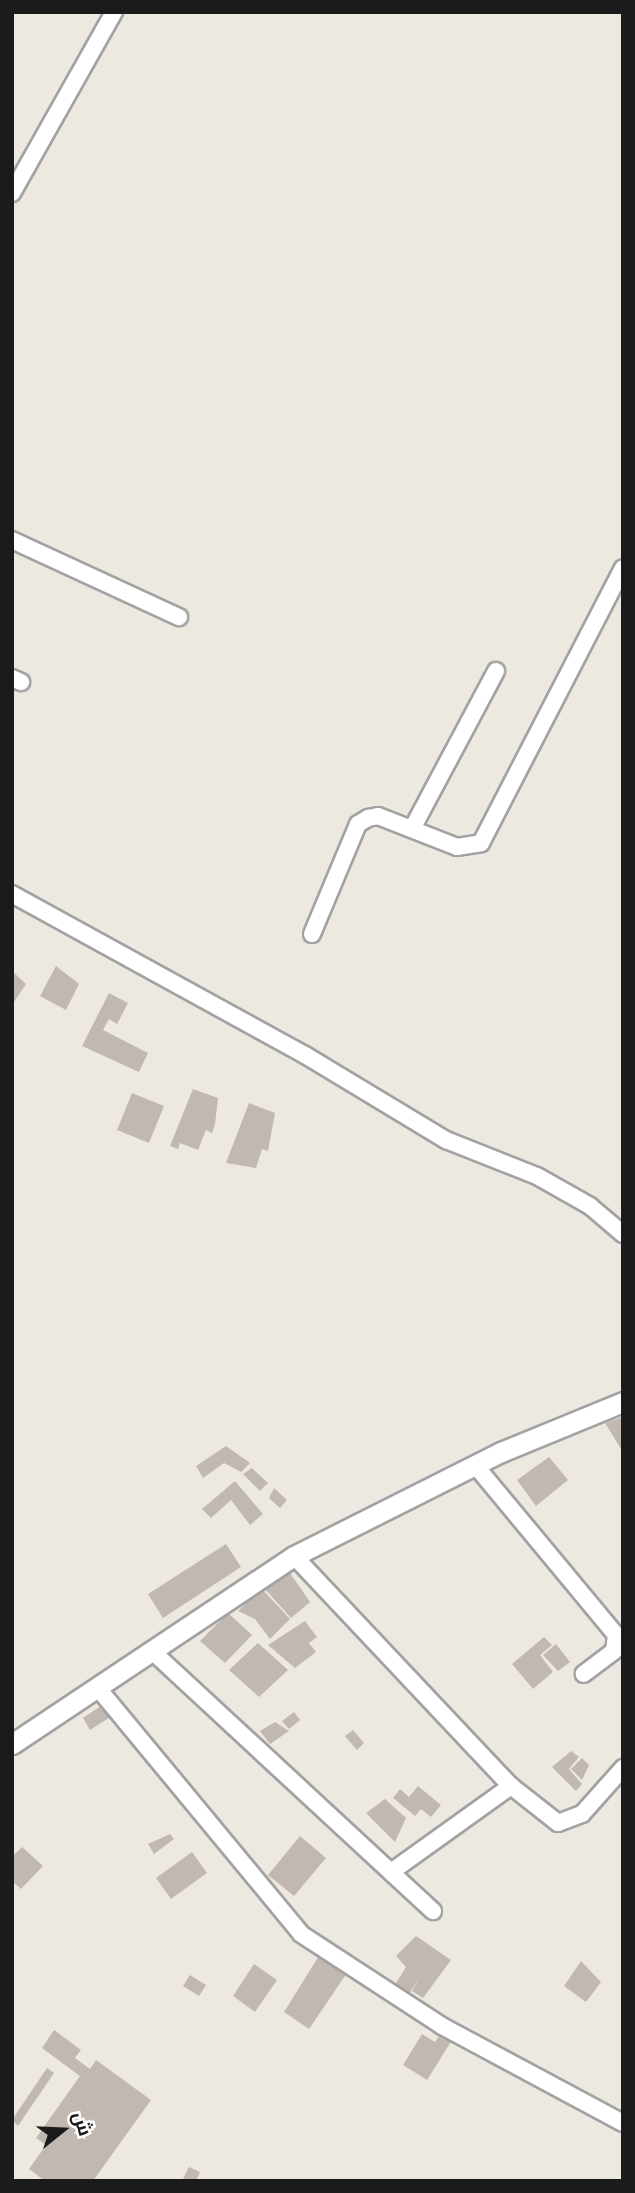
<!DOCTYPE html>
<meta charset="utf-8">
<style>
body{margin:0}
#map{position:relative;width:635px;height:2193px;overflow:hidden;background:#ede9e1;font-family:"Open Sans",Cairo,sans-serif}
div>[style]{position:absolute}
.building>*{inset:0;background:#c1b8b1}
.roads{filter:drop-shadow(2px 0 #a2a2a2) drop-shadow(-2px 0 #a2a2a2) drop-shadow(0 2px #a2a2a2) drop-shadow(0 -2px #a2a2a2)}
.minor>*{height:16px;margin:-8px;padding:0 8px;transform-origin:8px;border-radius:8px;background:#fff}
.tertiary>*{height:19px;margin:-9.5px;padding:0 9.5px;transform-origin:9.5px;border-radius:9.5px;background:#fff}
span{translate:-50% -50%;white-space:nowrap;text-align:center;line-height:1.15;-webkit-text-stroke:6px #fff;paint-order:stroke}
.frame{position:absolute;inset:0;border:14px solid #1b1b1b;pointer-events:none}
.north{position:absolute;left:28px;top:2095px;width:70px;height:70px;-webkit-text-stroke:5px #fff;paint-order:stroke;rotate:72deg;font-size:19px;font-weight:700;line-height:28px;text-align:center;color:#1b1b1b}
.north::after{content:'';display:block;margin:auto;width:24px;height:32px;background:#1b1b1b;clip-path:polygon(50% 0,100% 100%,50% 72%,0 100%)}
</style>
<div id="map">
<div class="building">
<i style="clip-path:polygon(56px 966px,79px 984px,66px 1010px,40px 996px)"></i>
<i style="clip-path:polygon(12px 971px,26px 984px,12px 1005px)"></i>
<i style="clip-path:polygon(109px 993px,128px 1003px,117px 1024px,109px 1019px,103px 1030px,148px 1053px,139px 1072px,82px 1046px)"></i>
<i style="clip-path:polygon(193px 1089px,218px 1098px,215px 1124px,212px 1133px,206px 1130px,198px 1150px,180px 1143px,178px 1149px,170px 1146px)"></i>
<i style="clip-path:polygon(132px 1093px,164px 1106px,149px 1143px,117px 1130px)"></i>
<i style="clip-path:polygon(249px 1103px,275px 1113px,268px 1151px,262px 1149px,256px 1168px,226px 1163px)"></i>
<i style="clip-path:polygon(623px 1417px,623px 1448px,621px 1449px,605px 1423px)"></i>
<i style="clip-path:polygon(226px 1446px,250px 1463px,241px 1472px,224px 1463px,203px 1478px,196px 1466px)"></i>
<i style="clip-path:polygon(549px 1457px,568px 1480px,536px 1506px,517px 1480px)"></i>
<i style="clip-path:polygon(252px 1468px,268px 1483px,260px 1491px,243px 1474px)"></i>
<i style="clip-path:polygon(235px 1481px,263px 1514px,250px 1525px,231px 1500px,211px 1518px,202px 1509px)"></i>
<i style="clip-path:polygon(274px 1488px,287px 1500px,280px 1508px,269px 1498px)"></i>
<i style="clip-path:polygon(226px 1544px,241px 1567px,163px 1618px,148px 1594px)"></i>
<i style="clip-path:polygon(290px 1573px,310px 1602px,291px 1618px,264px 1588px)"></i>
<i style="clip-path:polygon(261px 1588px,290px 1619px,270px 1639px,255px 1619px,238px 1611px)"></i>
<i style="clip-path:polygon(228px 1613px,252px 1635px,225px 1663px,200px 1641px)"></i>
<i style="clip-path:polygon(305px 1621px,317px 1637px,309px 1643px,316px 1652px,295px 1668px,268px 1645px)"></i>
<i style="clip-path:polygon(544px 1637px,552px 1645px,540px 1655px,553px 1672px,533px 1689px,512px 1664px)"></i>
<i style="clip-path:polygon(258px 1643px,288px 1670px,259px 1697px,229px 1670px)"></i>
<i style="clip-path:polygon(556px 1644px,570px 1662px,558px 1671px,543px 1655px)"></i>
<i style="clip-path:polygon(104px 1704px,112px 1716px,90px 1730px,83px 1718px)"></i>
<i style="clip-path:polygon(294px 1712px,300px 1720px,289px 1729px,282px 1721px)"></i>
<i style="clip-path:polygon(275px 1722px,289px 1731px,270px 1744px,260px 1731px)"></i>
<i style="clip-path:polygon(353px 1730px,364px 1743px,357px 1750px,345px 1736px)"></i>
<i style="clip-path:polygon(571px 1751px,579px 1757px,569px 1769px,582px 1784px,576px 1791px,552px 1767px)"></i>
<i style="clip-path:polygon(582px 1758px,589px 1765px,582px 1780px,571px 1769px)"></i>
<i style="clip-path:polygon(418px 1786px,441px 1805px,431px 1817px,421px 1809px,415px 1816px,393px 1798px,400px 1789px,409px 1797px)"></i>
<i style="clip-path:polygon(385px 1799px,406px 1818px,395px 1842px,366px 1813px)"></i>
<i style="clip-path:polygon(170px 1834px,174px 1839px,154px 1854px,148px 1844px)"></i>
<i style="clip-path:polygon(300px 1836px,326px 1858px,294px 1896px,268px 1875px)"></i>
<i style="clip-path:polygon(22px 1847px,43px 1866px,21px 1889px,12px 1881px,12px 1857px)"></i>
<i style="clip-path:polygon(192px 1852px,207px 1873px,171px 1899px,156px 1878px)"></i>
<i style="clip-path:polygon(416px 1936px,451px 1960px,423px 1998px,412px 1991px,420px 1977px,409px 1994px,395px 1985px,406px 1967px,396px 1956px)"></i>
<i style="clip-path:polygon(322px 1951px,349px 1970px,309px 2029px,284px 2012px)"></i>
<i style="clip-path:polygon(581px 1961px,601px 1982px,586px 2002px,564px 1986px)"></i>
<i style="clip-path:polygon(254px 1964px,277px 1980px,255px 2012px,233px 1996px)"></i>
<i style="clip-path:polygon(190px 1975px,206px 1985px,199px 1996px,183px 1986px)"></i>
<i style="clip-path:polygon(54px 2030px,81px 2050px,75px 2058px,90px 2069px,96px 2060px,151px 2100px,93px 2181px,45px 2181px,29px 2169px,46px 2145px,36px 2138px,80px 2076px,42px 2048px)"></i>
<i style="clip-path:polygon(441px 2033px,452px 2040px,427px 2080px,403px 2065px,422px 2034px,435px 2042px)"></i>
<i style="clip-path:polygon(47px 2068px,54px 2073px,18px 2126px,12px 2120px)"></i>
<i style="clip-path:polygon(189px 2167px,200px 2172px,196px 2181px,182px 2181px)"></i>
</div>
<div class="roads">
<div class="minor">
<i style="left:12px;top:193px;width:208px;rotate:-60.6deg"></i>
<i style="left:12px;top:540px;width:184px;rotate:24.8deg"></i>
<i style="left:12px;top:678px;width:10px;rotate:24deg"></i>
<i style="left:412px;top:829px;width:179px;rotate:-62deg"></i>
<i style="left:12px;top:894px;width:334px;rotate:28.8deg"></i>
<i style="left:305px;top:1055px;width:165px;rotate:31.1deg"></i>
<i style="left:446px;top:1140px;width:98px;rotate:21.6deg"></i>
<i style="left:537px;top:1176px;width:61px;rotate:29.5deg"></i>
<i style="left:590px;top:1206px;width:43px;rotate:40.3deg"></i>
<i style="left:312px;top:934px;width:119px;rotate:-67.3deg"></i>
<i style="left:358px;top:824px;width:12px;rotate:-31deg"></i>
<i style="left:368px;top:818px;width:10px;rotate:-11deg"></i>
<i style="left:378px;top:816px;width:85px;rotate:21.4deg"></i>
<i style="left:457px;top:847px;width:24px;rotate:-9deg"></i>
<i style="left:481px;top:843px;width:309px;rotate:-62.7deg"></i>
<i style="left:475px;top:1465px;width:221px;rotate:50.3deg"></i>
<i style="left:616px;top:1635px;width:16px;rotate:97deg"></i>
<i style="left:614px;top:1651px;width:38px;rotate:143deg"></i>
<i style="left:294px;top:1556px;width:316px;rotate:46.7deg"></i>
<i style="left:511px;top:1786px;width:60px;rotate:38.2deg"></i>
<i style="left:558px;top:1823px;width:26px;rotate:-21deg"></i>
<i style="left:582px;top:1814px;width:62px;rotate:-48.3deg"></i>
<i style="left:152px;top:1651px;width:383px;rotate:42.8deg"></i>
<i style="left:97px;top:1687px;width:320px;rotate:50.4deg"></i>
<i style="left:301px;top:1934px;width:168px;rotate:33.1deg"></i>
<i style="left:442px;top:2026px;width:205px;rotate:28.2deg"></i>
<i style="left:391px;top:1872px;width:148px;rotate:-35.6deg"></i>
</div>
<div class="tertiary">
<i style="left:12px;top:1744px;width:339px;rotate:-33.7deg"></i>
<i style="left:294px;top:1556px;width:232px;rotate:-26.7deg"></i>
<i style="left:501px;top:1452px;width:132px;rotate:-22.3deg"></i>
</div>
</div>
<div class="frame"></div>
<div class="north">ش</div>
</div>
